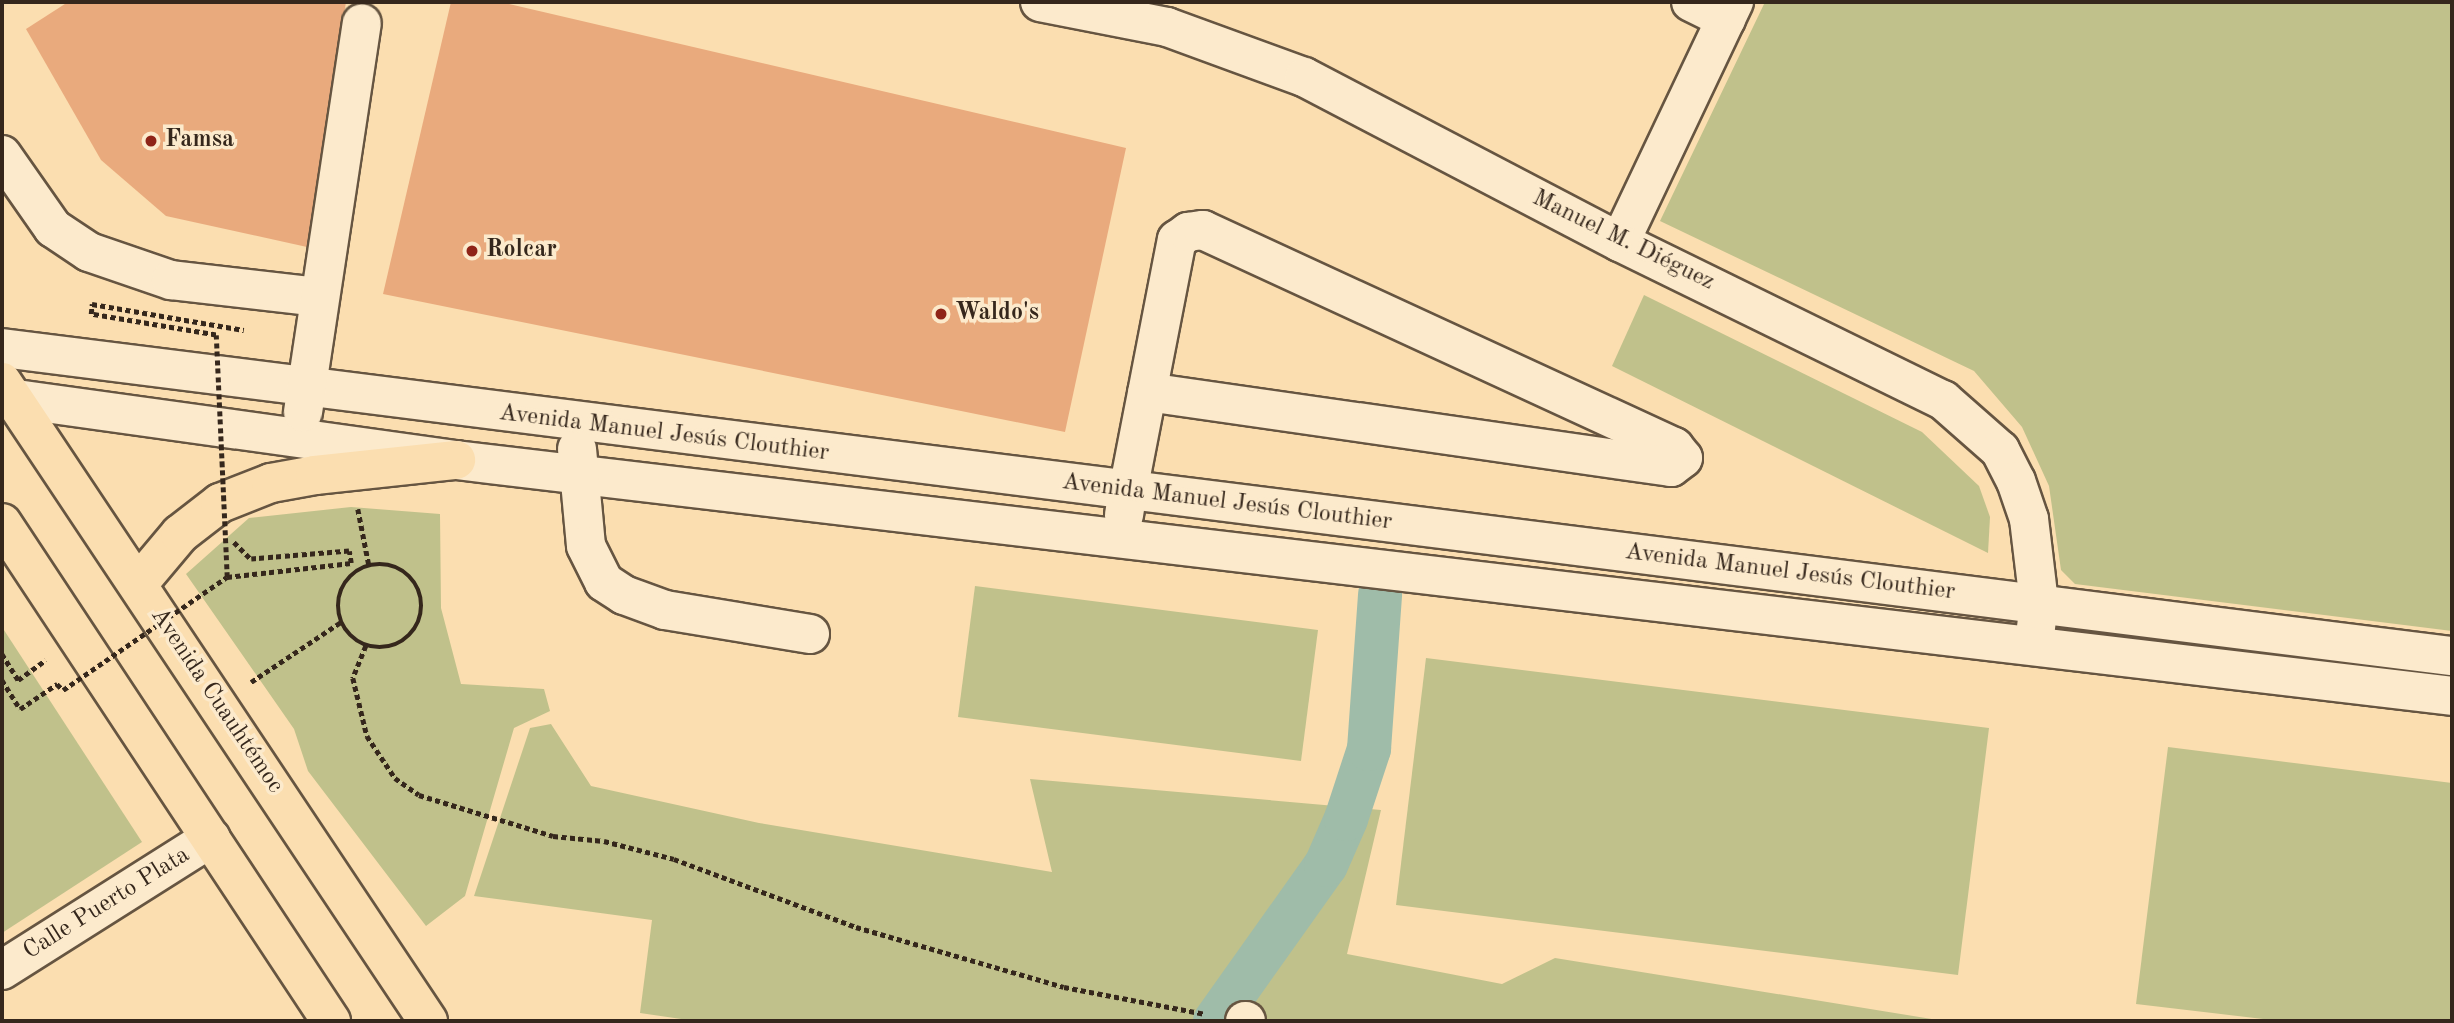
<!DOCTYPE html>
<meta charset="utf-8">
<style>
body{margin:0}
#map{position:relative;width:2454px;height:1023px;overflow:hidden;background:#fbdeb0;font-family:"Old Standard TT",serif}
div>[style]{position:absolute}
.green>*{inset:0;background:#c0c18b}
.canal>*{height:44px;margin:-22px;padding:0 22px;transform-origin:22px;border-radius:22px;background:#9fbca9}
.building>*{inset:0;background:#e9aa7d}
.path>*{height:4.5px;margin-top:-2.25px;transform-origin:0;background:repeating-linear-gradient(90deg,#35271c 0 5px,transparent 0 8.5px)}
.path>.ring{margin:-2.25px;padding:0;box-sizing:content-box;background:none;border:4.5px solid #35271c;border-radius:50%}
.roads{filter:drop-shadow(2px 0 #665541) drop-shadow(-2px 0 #665541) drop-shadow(0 2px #665541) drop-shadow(0 -2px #665541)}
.minor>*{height:38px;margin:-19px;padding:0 19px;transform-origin:19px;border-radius:19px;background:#fceacc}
.major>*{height:38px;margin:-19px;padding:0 19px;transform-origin:19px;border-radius:19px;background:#fbdeb0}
.path-bridge>*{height:4.5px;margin-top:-2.25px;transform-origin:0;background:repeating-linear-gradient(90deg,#35271c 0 5px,transparent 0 8.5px)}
.dots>*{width:19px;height:19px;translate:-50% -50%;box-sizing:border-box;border:4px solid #fceacc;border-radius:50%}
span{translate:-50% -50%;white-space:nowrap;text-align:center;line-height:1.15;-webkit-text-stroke:7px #fceacc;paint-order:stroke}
.poi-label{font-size:24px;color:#35271c;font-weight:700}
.left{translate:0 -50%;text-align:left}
.street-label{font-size:24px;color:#35271c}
.frame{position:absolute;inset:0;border:4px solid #35271c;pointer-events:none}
</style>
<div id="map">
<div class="green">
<i style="clip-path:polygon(1765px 2px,2452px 2px,2452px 631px,2075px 584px,2061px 570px,2049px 486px,2022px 427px,1974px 371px,1660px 221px)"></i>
<i style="clip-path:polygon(1644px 295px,1922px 432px,1979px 486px,1990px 517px,1988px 553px,1612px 366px)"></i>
<i style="clip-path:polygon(351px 507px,440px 514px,441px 608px,461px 684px,544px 689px,550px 711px,514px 728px,465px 896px,426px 926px,308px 771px,294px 729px,186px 574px,249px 518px)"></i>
<i style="clip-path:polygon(975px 586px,1318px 630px,1301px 761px,958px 717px)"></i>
<i style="clip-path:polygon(2px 627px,142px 842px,2px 933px)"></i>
<i style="clip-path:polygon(1426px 658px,1989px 728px,1958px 975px,1396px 905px)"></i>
<i style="clip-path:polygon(551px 724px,591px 786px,759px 823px,1052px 872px,1030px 779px,1381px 810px,1347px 954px,1502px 984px,1555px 958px,1944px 1021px,695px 1021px,640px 1013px,652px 920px,474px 896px,530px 728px)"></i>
<i style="clip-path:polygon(2168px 747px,2452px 783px,2452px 1021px,2280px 1021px,2136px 1004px)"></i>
</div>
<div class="canal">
<i style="left:1215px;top:1021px;width:191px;rotate:-54.6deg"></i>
<i style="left:1326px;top:865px;width:50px;rotate:-66.5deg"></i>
<i style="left:1346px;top:819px;width:74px;rotate:-71.8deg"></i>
<i style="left:1369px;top:749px;width:155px;rotate:-85.9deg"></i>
</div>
<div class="building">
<i style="clip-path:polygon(68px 2px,346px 2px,307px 247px,166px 216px,101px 160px,26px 29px)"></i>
<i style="clip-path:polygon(451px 2px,500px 2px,1126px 148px,1065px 432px,383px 294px)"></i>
</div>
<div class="path">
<i style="left:358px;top:509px;width:57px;rotate:78.9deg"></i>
<i style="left:234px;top:542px;width:24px;rotate:45deg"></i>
<i class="ring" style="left:338px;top:564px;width:79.5px;height:79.5px"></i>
<i style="left:366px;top:646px;width:35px;rotate:112deg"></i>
<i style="left:353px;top:678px;width:60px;rotate:76.4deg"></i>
<i style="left:367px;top:736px;width:50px;rotate:56.3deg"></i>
<i style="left:395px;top:778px;width:29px;rotate:35deg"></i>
<i style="left:419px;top:795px;width:140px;rotate:17deg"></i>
<i style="left:553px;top:836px;width:51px;rotate:5.6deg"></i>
<i style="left:604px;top:841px;width:72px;rotate:14.4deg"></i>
<i style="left:674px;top:859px;width:194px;rotate:20.5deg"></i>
<i style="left:856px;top:927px;width:216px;rotate:16.1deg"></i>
<i style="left:1064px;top:987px;width:144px;rotate:10.8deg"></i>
<i style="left:2px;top:654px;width:31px;rotate:58deg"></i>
<i style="left:18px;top:680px;width:34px;rotate:-36deg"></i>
<i style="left:251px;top:682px;width:108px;rotate:-33.7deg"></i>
</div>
<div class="roads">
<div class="minor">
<i style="left:1040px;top:2px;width:129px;rotate:11.1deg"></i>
<i style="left:1167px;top:27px;width:146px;rotate:20.1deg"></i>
<i style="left:1304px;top:77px;width:356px;rotate:27.6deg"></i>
<i style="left:1620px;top:242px;width:360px;rotate:26.1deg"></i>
<i style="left:1943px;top:400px;width:76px;rotate:41.3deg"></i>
<i style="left:2000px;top:450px;width:35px;rotate:63deg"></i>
<i style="left:2016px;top:481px;width:40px;rotate:71.1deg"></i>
<i style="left:2029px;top:519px;width:85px;rotate:83.2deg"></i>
<i style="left:2039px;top:603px;width:25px;rotate:97deg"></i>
<i style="left:1691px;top:2px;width:39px;rotate:26deg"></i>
<i style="left:2px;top:155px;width:89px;rotate:55.1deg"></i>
<i style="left:53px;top:228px;width:43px;rotate:33.7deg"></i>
<i style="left:89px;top:252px;width:87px;rotate:18.9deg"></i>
<i style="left:171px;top:280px;width:148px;rotate:6.6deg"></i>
<i style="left:1620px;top:242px;width:266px;rotate:-64.6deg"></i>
<i style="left:2px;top:348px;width:2469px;rotate:7.17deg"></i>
<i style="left:2px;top:397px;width:458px;rotate:7.9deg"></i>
<i style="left:456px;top:460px;width:2010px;rotate:6.74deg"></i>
<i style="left:303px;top:412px;width:393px;rotate:-81.4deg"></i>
<i style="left:577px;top:449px;width:97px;rotate:84.7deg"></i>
<i style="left:586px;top:546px;width:40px;rotate:63.4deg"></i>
<i style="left:604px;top:582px;width:24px;rotate:33deg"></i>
<i style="left:624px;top:595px;width:44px;rotate:20.1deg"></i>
<i style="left:665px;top:610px;width:147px;rotate:9.4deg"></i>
<i style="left:1124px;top:515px;width:24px;rotate:-81deg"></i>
<i style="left:1128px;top:491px;width:256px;rotate:-79deg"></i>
<i style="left:1177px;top:240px;width:14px;rotate:-36deg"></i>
<i style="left:1188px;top:232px;width:15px;rotate:-8deg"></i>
<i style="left:1203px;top:230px;width:519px;rotate:24.74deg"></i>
<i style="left:1674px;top:447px;width:14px;rotate:51deg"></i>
<i style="left:1683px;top:458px;width:15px;rotate:143deg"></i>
<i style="left:1671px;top:467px;width:529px;rotate:-171.85deg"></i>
<i style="left:2px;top:970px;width:247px;rotate:-32.3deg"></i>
<i style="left:1245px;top:1021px;width:1px"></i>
</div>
<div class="major">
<i style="left:2px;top:382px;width:768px;rotate:56.31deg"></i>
<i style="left:2px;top:523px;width:597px;rotate:56.55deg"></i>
<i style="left:138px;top:584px;width:65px;rotate:-50deg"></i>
<i style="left:180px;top:534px;width:51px;rotate:-37.8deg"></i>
<i style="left:220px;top:503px;width:55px;rotate:-21.4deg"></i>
<i style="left:271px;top:483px;width:45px;rotate:-10.3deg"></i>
<i style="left:315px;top:475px;width:142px;rotate:-6.1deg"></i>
</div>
</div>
<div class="path-bridge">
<i style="left:227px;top:577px;width:242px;rotate:-92.6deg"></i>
<i style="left:216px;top:335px;width:127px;rotate:-170.5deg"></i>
<i style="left:91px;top:314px;width:10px;rotate:-84deg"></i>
<i style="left:92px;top:304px;width:154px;rotate:9.7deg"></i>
<i style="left:2px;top:680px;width:34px;rotate:58deg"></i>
<i style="left:20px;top:709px;width:45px;rotate:-34deg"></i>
<i style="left:57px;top:684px;width:8px;rotate:45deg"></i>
<i style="left:63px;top:690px;width:199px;rotate:-34.6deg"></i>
<i style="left:227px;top:577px;width:125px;rotate:-6.4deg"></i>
<i style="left:351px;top:563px;width:12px;rotate:-99deg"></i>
<i style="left:349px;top:551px;width:98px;rotate:175.3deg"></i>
</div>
<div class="dots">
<i style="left:151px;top:141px;background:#8f2418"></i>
<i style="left:472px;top:251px;background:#8f2418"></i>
<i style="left:941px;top:314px;background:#8f2418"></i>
</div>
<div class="poi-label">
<span class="left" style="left:165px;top:141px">Famsa</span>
<span class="left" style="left:486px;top:251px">Rolcar</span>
<span class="left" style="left:955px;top:314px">Waldo's</span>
</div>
<div class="street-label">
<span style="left:1623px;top:241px;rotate:26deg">Manuel M. Diéguez</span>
<span style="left:664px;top:434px;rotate:7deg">Avenida Manuel Jesús Clouthier</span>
<span style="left:1227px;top:503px;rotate:7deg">Avenida Manuel Jesús Clouthier</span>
<span style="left:1790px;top:573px;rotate:7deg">Avenida Manuel Jesús Clouthier</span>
<span style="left:216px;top:701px;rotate:56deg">Avenida Cuauhtémoc</span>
<span style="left:107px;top:904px;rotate:-32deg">Calle Puerto Plata</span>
</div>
<div class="frame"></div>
</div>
